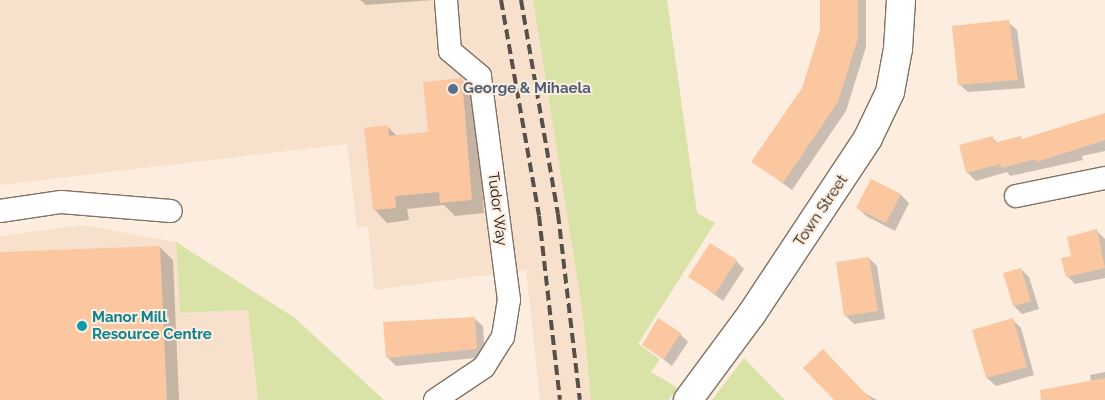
<!DOCTYPE html>
<style>
body{margin:0}
#map{position:relative;width:1105px;height:400px;overflow:hidden;background:#fdedde;font-family:Raleway,sans-serif}
div>[style]{position:absolute}
.built>*{inset:0;background:#f7e1cd}
.green>*{inset:0;background:#d9e3a7}
.shadow>*{inset:0;background:#0003}
.building>*{inset:0;background:#fbc7a1}
.roads{filter:drop-shadow(1px 0 #807265) drop-shadow(-1px 0 #807265) drop-shadow(0 1px #807265) drop-shadow(0 -1px #807265)}
.minor>*{height:22px;margin:-11px;padding:0 11px;transform-origin:11px;border-radius:11px;background:#fff}
.tertiary>*{height:28px;margin:-14px;padding:0 14px;transform-origin:14px;border-radius:14px;background:#fff}
.rail>*{height:4px;margin-top:-2px;transform-origin:0;background:repeating-linear-gradient(90deg,#585048 0 10px,transparent 0 15px)}
.dots>*{width:14px;height:14px;translate:-50% -50%;box-sizing:border-box;border:2px solid #fdedde;border-radius:50%}
span{translate:-50% -50%;white-space:nowrap;text-align:center;line-height:1.15;-webkit-text-stroke:4px #fdedde;paint-order:stroke}
.service-label{font-size:15px;color:#4e5e75;font-weight:700}
.left{translate:0 -50%;text-align:left}
.street-label{font-size:15px;color:#17120d}
.culture-label{font-size:15px;color:#0d838f;font-weight:700}
</style>
<div id="map">
<div class="built">
<i style="clip-path:polygon(0 0,533px 0,582px 309px,591px 400px,540px 400px,526px 270px,374px 290px,368px 227px,357px 228px,347px 144px,0 185px)"></i>
<i style="clip-path:polygon(83px 225px,176px 242px,180px 313px,248px 310px,258px 400px,0 400px,0 236px)"></i>
</div>
<div class="green">
<i style="clip-path:polygon(533px 0,667px 0,697px 213px,715px 223px,638px 344px,660px 359px,651px 372px,678px 388px,668px 400px,591px 400px,582px 309px)"></i>
<i style="clip-path:polygon(176px 242px,295px 318px,384px 400px,258px 400px,248px 310px,180px 313px)"></i>
<i style="clip-path:polygon(744px 358px,785px 400px,712px 400px)"></i>
</div>
<div class="shadow">
<i style="clip-path:polygon(360px 0,433px 0,366px 5px)"></i>
<i style="clip-path:polygon(821px 0,866px 0,866px 47px,846px 111px,792px 190px,753px 162px,803px 88px,821px 31px)"></i>
<i style="clip-path:polygon(1008px 22px,1017px 30px,1025px 88px,968px 92px,959px 84px)"></i>
<i style="clip-path:polygon(461px 79px,475px 93px,484px 213px,455px 216px,444px 205px,407px 209px,409px 220px,387px 223px,374px 209px,387px 126px,397px 136px,429px 133px)"></i>
<i style="clip-path:polygon(1105px 114px,1105px 151px,1082px 156px,1083px 160px,1010px 176px,1007px 172px,976px 181px,967px 172px,992px 138px,998px 143px,1020px 137px,1023px 140px)"></i>
<i style="clip-path:polygon(871px 180px,901px 195px,909px 203px,895px 231px,866px 216px,858px 208px)"></i>
<i style="clip-path:polygon(1097px 231px,1105px 239px,1105px 278px,1075px 284px,1067px 276px,1072px 256px)"></i>
<i style="clip-path:polygon(160px 247px,173px 260px,179px 400px,0 400px,0 253px)"></i>
<i style="clip-path:polygon(869px 258px,877px 266px,885px 319px,854px 324px,846px 316px)"></i>
<i style="clip-path:polygon(736px 261px,744px 269px,723px 301px,690px 276px)"></i>
<i style="clip-path:polygon(1021px 269px,1029px 277px,1039px 309px,1022px 314px,1014px 306px)"></i>
<i style="clip-path:polygon(474px 318px,483px 326px,485px 357px,396px 366px,388px 358px)"></i>
<i style="clip-path:polygon(1013px 320px,1021px 328px,1034px 375px,996px 386px,987px 378px,974px 331px)"></i>
<i style="clip-path:polygon(680px 334px,688px 342px,672px 366px,643px 344px)"></i>
<i style="clip-path:polygon(1105px 372px,1105px 400px,1071px 400px,1091px 382px,1090px 375px)"></i>
<i style="clip-path:polygon(864px 393px,877px 400px,836px 400px)"></i>
</div>
<div class="building">
<i style="clip-path:polygon(820px 0,858px 0,858px 38px,838px 102px,783px 183px,751px 162px,802px 88px,820px 30px)"></i>
<i style="clip-path:polygon(1009px 20px,1018px 80px,958px 85px,952px 26px)"></i>
<i style="clip-path:polygon(462px 78px,472px 200px,440px 203px,439px 192px,395px 196px,396px 208px,373px 210px,364px 128px,388px 125px,389px 136px,428px 132px,423px 82px)"></i>
<i style="clip-path:polygon(1105px 113px,1105px 140px,1037px 162px,1036px 159px,1001px 168px,1000px 164px,966px 173px,959px 145px,993px 136px,994px 143px,1021px 136px,1022px 139px)"></i>
<i style="clip-path:polygon(871px 179px,901px 194px,886px 223px,856px 208px)"></i>
<i style="clip-path:polygon(1097px 229px,1105px 268px,1066px 277px,1061px 258px,1071px 256px,1067px 237px)"></i>
<i style="clip-path:polygon(710px 243px,737px 260px,715px 294px,688px 277px)"></i>
<i style="clip-path:polygon(160px 246px,167px 400px,0 400px,0 252px)"></i>
<i style="clip-path:polygon(869px 257px,878px 311px,844px 316px,836px 262px)"></i>
<i style="clip-path:polygon(1021px 268px,1031px 301px,1013px 306px,1003px 273px)"></i>
<i style="clip-path:polygon(475px 317px,477px 349px,386px 358px,383px 322px)"></i>
<i style="clip-path:polygon(658px 318px,681px 333px,664px 359px,642px 345px)"></i>
<i style="clip-path:polygon(1013px 318px,1027px 367px,986px 378px,972px 330px)"></i>
<i style="clip-path:polygon(823px 349px,839px 366px,872px 400px,834px 400px,803px 368px)"></i>
<i style="clip-path:polygon(1105px 378px,1105px 400px,1041px 400px,1040px 390px)"></i>
</div>
<div class="roads">
<div class="minor">
<i style="left:1016px;top:196px;width:91px;rotate:-11.4deg"></i>
<i style="left:0;top:211px;width:62px;rotate:-8.4deg"></i>
<i style="left:61px;top:202px;width:110px;rotate:4.7deg"></i>
<i style="left:435px;top:400px;width:59px;rotate:-34deg"></i>
<i style="left:484px;top:367px;width:36px;rotate:-58deg"></i>
<i style="left:503px;top:337px;width:37px;rotate:-81deg"></i>
<i style="left:509px;top:300px;width:226px;rotate:-97.4deg"></i>
<i style="left:480px;top:76px;width:39px;rotate:-140deg"></i>
<i style="left:450px;top:51px;width:51px;rotate:-94.5deg"></i>
</div>
<div class="tertiary">
<i style="left:688px;top:400px;width:106px;rotate:-53.5deg"></i>
<i style="left:751px;top:315px;width:212px;rotate:-56.5deg"></i>
<i style="left:868px;top:138px;width:51px;rotate:-64.4deg"></i>
<i style="left:890px;top:92px;width:44px;rotate:-79.5deg"></i>
<i style="left:898px;top:49px;width:49px;rotate:-86.5deg"></i>
</div>
</div>
<div class="rail">
<i style="left:501px;top:0;width:219px;rotate:80deg"></i>
<i style="left:539px;top:216px;width:185px;rotate:83.5deg"></i>
<i style="left:521px;top:0;width:217px;rotate:80.2deg"></i>
<i style="left:558px;top:214px;width:187px;rotate:83.3deg"></i>
</div>
<div class="dots">
<i style="left:453px;top:89px;background:#5c6f8a"></i>
<i style="left:82px;top:326px;background:#0f9aa8"></i>
</div>
<div class="service-label">
<span class="left" style="left:463px;top:89px">George &amp; Mihaela</span>
</div>
<div class="street-label">
<span style="left:497px;top:209px;rotate:83deg">Tudor Way</span>
<span style="left:821px;top:211px;rotate:-56deg">Town Street</span>
</div>
<div class="culture-label">
<span class="left" style="left:92px;top:326px">Manor Mill<br>Resource Centre</span>
</div>
</div>
